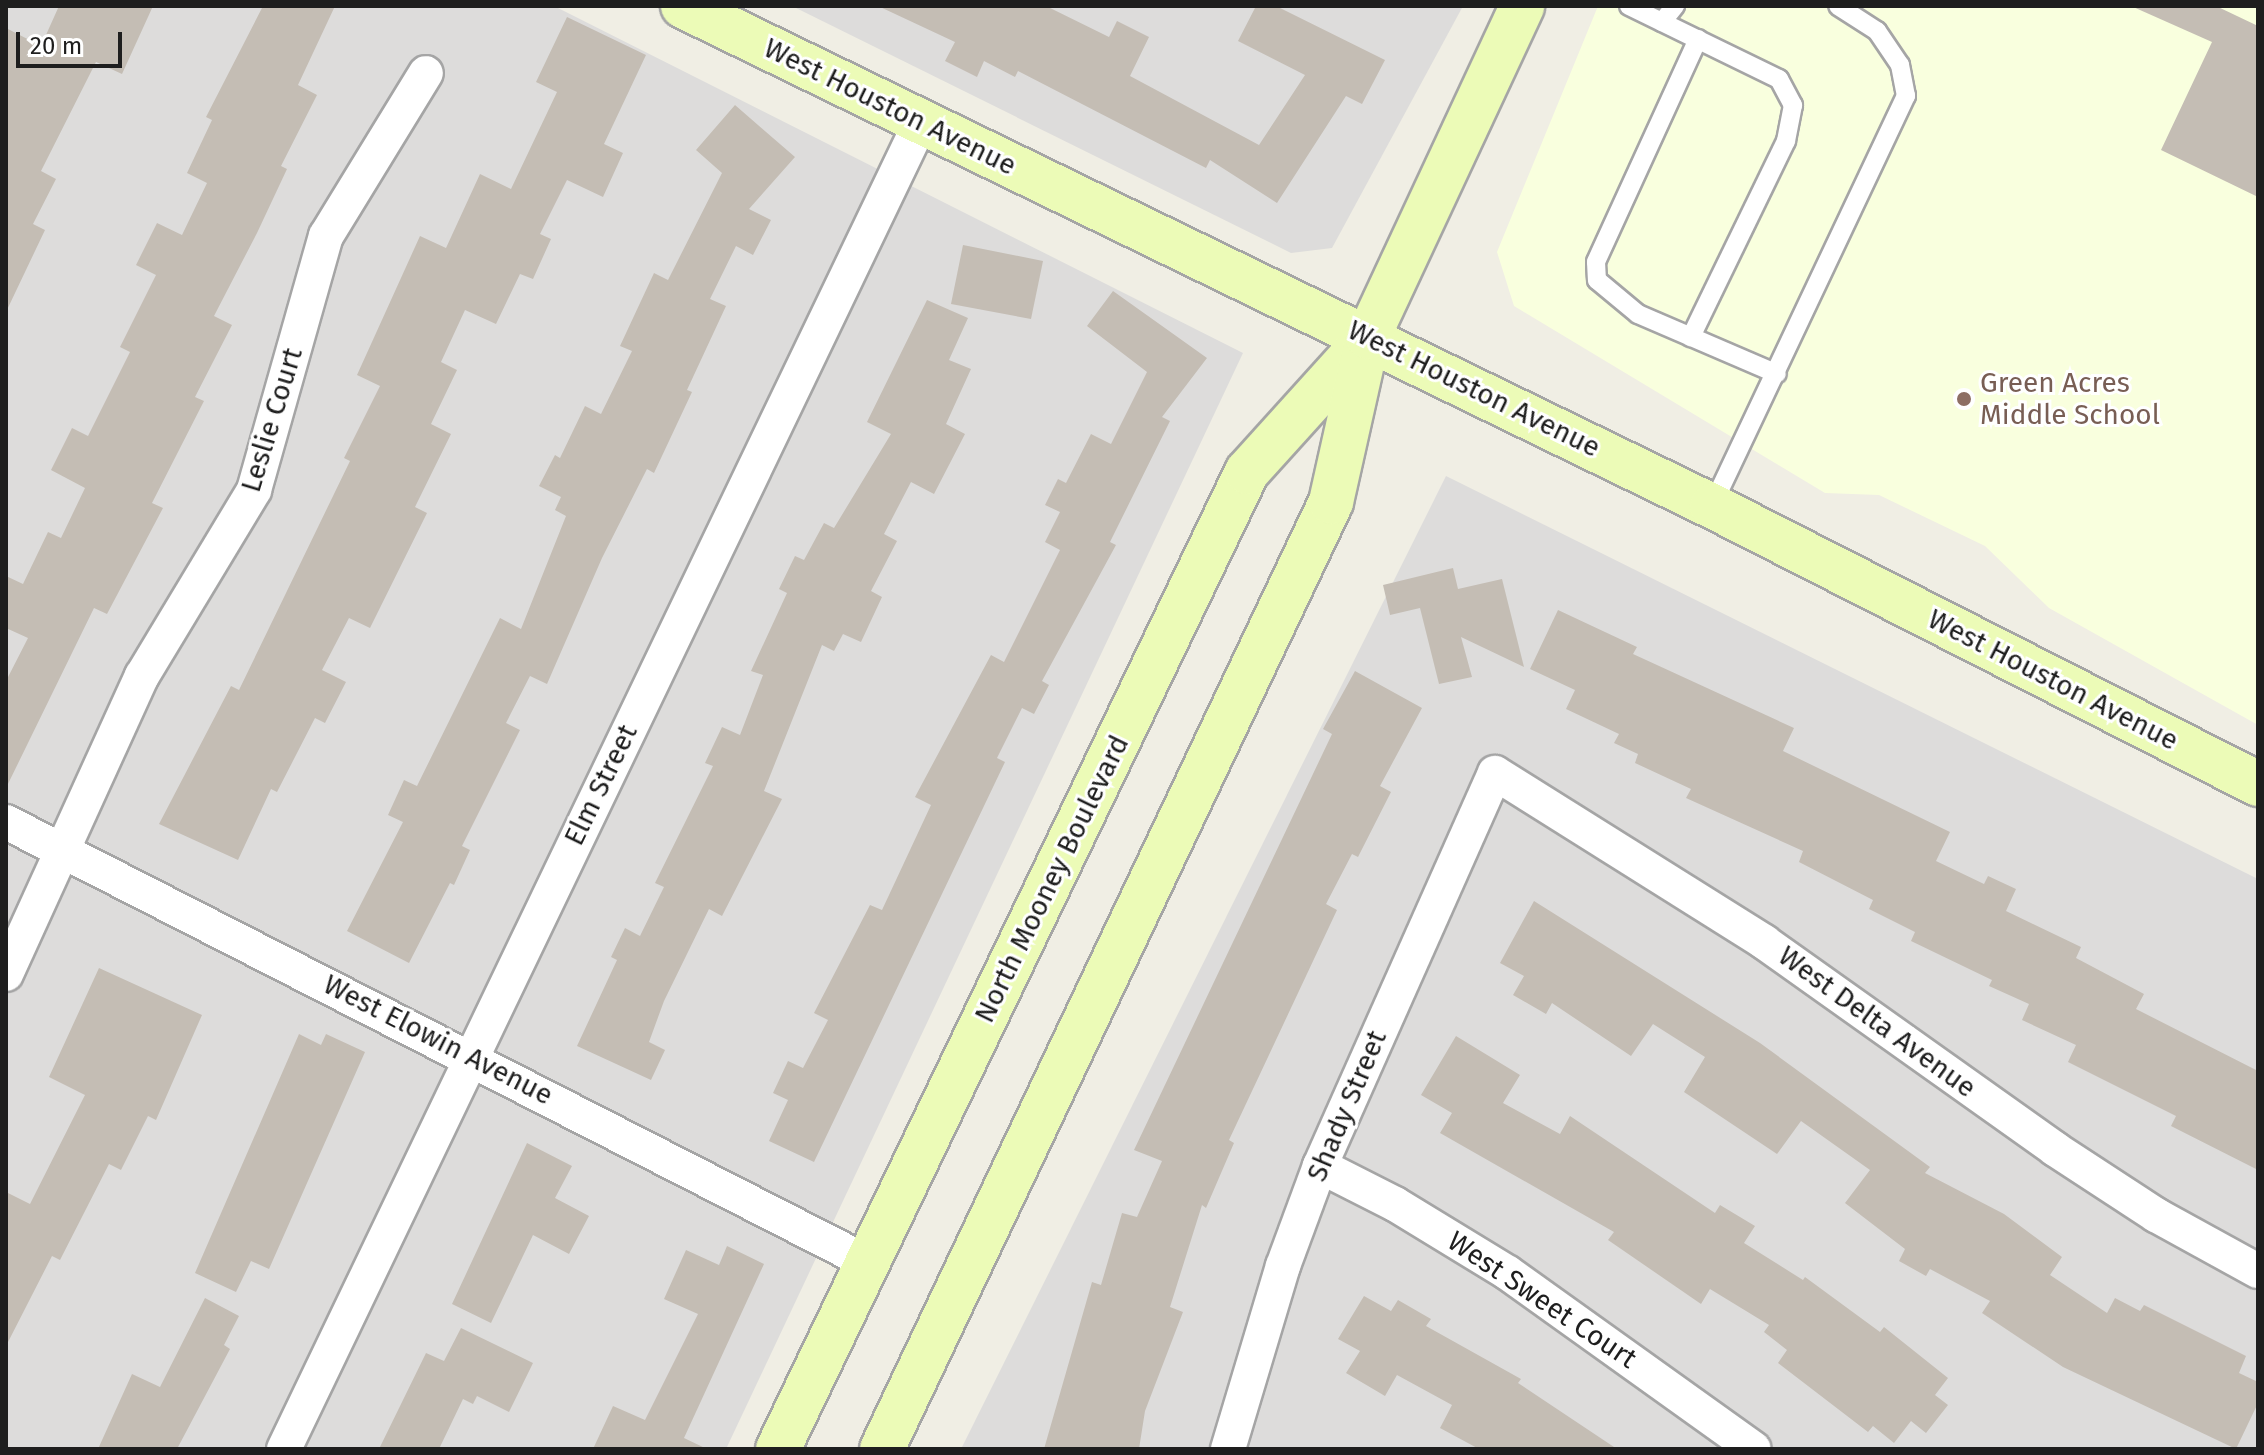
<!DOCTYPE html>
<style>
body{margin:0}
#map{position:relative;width:2264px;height:1455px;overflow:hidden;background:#f0eee4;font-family:"Fira Sans",sans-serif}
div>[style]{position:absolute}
.residential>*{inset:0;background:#dddcdb}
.education>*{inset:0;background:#f9ffde}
.building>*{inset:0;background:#c4bdb4}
.roads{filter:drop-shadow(2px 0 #a5a5a5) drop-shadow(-2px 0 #a5a5a5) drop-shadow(0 2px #a5a5a5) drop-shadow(0 -2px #a5a5a5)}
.lane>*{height:18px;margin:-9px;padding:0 9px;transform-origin:9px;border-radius:9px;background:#fff}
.street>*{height:34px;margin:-17px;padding:0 17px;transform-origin:17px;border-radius:17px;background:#fff}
.secondary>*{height:44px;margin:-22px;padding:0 22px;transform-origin:22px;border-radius:22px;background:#ecfbb7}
.dots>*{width:22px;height:22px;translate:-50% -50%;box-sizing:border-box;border:4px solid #fff;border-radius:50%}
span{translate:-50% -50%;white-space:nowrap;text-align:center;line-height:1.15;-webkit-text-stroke:6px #fff;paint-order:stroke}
.street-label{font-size:28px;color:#1e1e1e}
.education-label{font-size:28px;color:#785e54}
.left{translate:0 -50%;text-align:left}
.frame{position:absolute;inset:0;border:8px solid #1e1e1e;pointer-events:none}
.scale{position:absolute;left:16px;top:32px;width:106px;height:36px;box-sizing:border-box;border:4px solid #1e1e1e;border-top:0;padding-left:10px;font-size:24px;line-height:28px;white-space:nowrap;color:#1e1e1e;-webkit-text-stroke:6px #fff;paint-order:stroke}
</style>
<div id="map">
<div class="residential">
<i style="clip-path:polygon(6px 6px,554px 6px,1243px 353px,726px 1449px,6px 1449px)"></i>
<i style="clip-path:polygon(792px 6px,1463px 6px,1332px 248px,1291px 253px)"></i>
<i style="clip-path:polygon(1446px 476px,2258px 879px,2258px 1449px,961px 1449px)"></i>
</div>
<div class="education">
<i style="clip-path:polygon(1598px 6px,2258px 6px,2258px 725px,2049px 608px,1985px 546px,1879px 495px,1825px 493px,1514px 306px,1497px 252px)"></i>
</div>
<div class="building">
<i style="clip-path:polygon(59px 6px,153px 6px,122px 74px,96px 62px,41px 171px,56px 179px,33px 224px,45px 230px,6px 312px,6px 28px,41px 46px)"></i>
<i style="clip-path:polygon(263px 6px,335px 6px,298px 85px,317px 95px,281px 166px,287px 169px,257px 233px,214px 316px,232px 325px,195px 397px,204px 401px,152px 503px,163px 508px,107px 614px,94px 608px,6px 788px,6px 681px,28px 638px,6px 628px,6px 576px,23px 584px,48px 532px,61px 538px,85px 488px,51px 470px,72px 428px,88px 436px,130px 352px,120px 347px,156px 275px,136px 265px,157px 223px,182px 235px,207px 183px,187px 173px,212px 120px,206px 117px)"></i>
<i style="clip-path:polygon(878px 6px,1046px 6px,1109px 37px,1117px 21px,1149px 37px,1130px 76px,1259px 145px,1305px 75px,1238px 41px,1256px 6px,1276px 6px,1385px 60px,1362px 104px,1346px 96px,1277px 203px,1210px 160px,1206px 168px,1018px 71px,1015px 77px,984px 61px,977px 77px,945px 61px,955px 42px)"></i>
<i style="clip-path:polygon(2131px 6px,2216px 6px,2258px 26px,2258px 197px,2161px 150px,2212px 42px)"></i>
<i style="clip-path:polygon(567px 17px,646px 55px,604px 144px,623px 153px,603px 197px,567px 180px,540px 234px,551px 239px,533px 279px,520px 274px,496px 324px,465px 310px,441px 362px,457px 370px,431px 424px,451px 434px,415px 507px,427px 513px,370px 628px,349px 618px,322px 670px,346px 682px,325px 723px,315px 718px,277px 792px,271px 789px,238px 860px,159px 824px,231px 686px,239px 690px,350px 461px,344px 458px,380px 386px,357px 375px,420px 236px,446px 248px,480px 174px,511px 189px,557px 92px,536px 82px)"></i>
<i style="clip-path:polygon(735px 105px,795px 157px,749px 209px,771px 220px,753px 255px,736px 246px,710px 299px,726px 306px,687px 390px,692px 392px,654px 473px,647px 469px,602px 558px,547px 684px,530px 676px,506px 723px,520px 730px,462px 846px,470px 850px,454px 885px,450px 883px,409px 963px,347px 931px,403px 822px,388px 815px,404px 780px,417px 786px,500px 618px,521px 629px,566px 516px,555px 510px,561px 497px,539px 486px,555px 455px,560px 458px,585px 406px,601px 414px,632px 351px,620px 346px,654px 273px,668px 280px,722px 173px,696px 150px)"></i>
<i style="clip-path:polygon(963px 245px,1043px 261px,1031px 319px,951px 304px)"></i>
<i style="clip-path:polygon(1113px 291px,1207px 358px,1162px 417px,1170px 421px,1110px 542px,1116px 545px,1042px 681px,1049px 685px,1034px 714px,1022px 708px,997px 758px,1005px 762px,814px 1162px,769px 1141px,788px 1100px,773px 1093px,788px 1061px,803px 1068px,828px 1020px,814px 1013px,870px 905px,882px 910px,931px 805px,915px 797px,991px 655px,1004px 662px,1060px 550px,1045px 542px,1060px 512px,1045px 505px,1058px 479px,1066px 483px,1091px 434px,1111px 444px,1147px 372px,1087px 326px)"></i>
<i style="clip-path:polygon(927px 300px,968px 318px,949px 360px,971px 369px,946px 424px,965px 434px,934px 494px,911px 482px,884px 534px,897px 541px,871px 591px,882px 597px,861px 642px,843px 634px,834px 651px,822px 645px,764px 791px,782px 799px,722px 916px,709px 909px,664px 1001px,649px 1042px,665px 1050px,651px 1080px,577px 1046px,617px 960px,611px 957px,625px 928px,640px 936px,664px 887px,655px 883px,713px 766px,705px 763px,722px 727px,740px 735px,763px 675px,751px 671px,787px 593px,779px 589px,795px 556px,804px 560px,824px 523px,834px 528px,891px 434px,867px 422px)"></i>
<i style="clip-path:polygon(1453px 568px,1458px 589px,1502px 579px,1524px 667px,1461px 637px,1472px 677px,1439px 684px,1420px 608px,1390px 615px,1383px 585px)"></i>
<i style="clip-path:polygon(1558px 610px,1637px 647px,1633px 654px,1794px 728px,1783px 751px,1950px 832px,1936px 861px,1984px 884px,1988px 876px,2016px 889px,2006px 911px,2081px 947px,2076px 958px,2144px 994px,2136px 1009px,2258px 1071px,2258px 1170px,2171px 1126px,2176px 1116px,2068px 1062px,2076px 1045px,2022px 1020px,2029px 1004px,1989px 986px,1992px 980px,1911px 941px,1915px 932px,1869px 909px,1873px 900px,1799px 862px,1803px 851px,1686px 798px,1691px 789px,1635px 763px,1638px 754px,1614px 743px,1619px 734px,1566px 709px,1575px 690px,1530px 669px)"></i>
<i style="clip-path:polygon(1355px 671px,1422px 708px,1380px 786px,1391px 792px,1358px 857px,1352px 854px,1326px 904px,1337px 910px,1229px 1140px,1234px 1143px,1206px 1208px,1202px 1205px,1170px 1307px,1183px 1312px,1145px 1411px,1139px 1449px,1044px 1449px,1092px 1282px,1101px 1285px,1122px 1213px,1137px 1217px,1162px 1161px,1134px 1150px,1332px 734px,1323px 729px)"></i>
<i style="clip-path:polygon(1534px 901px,1760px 1043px,1930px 1167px,1925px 1173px,2004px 1214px,2062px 1257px,2050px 1275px,2107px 1313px,2115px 1298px,2140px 1311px,2144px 1305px,2246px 1356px,2239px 1373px,2258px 1382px,2258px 1403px,2236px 1449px,2063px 1367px,1982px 1313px,1990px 1301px,1930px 1269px,1926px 1276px,1899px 1261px,1905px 1249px,1845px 1203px,1870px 1170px,1801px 1121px,1777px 1154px,1684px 1092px,1705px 1057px,1653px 1024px,1631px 1056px,1552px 1003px,1546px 1014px,1513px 995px,1524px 976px,1500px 963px)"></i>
<i style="clip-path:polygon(99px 968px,202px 1015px,156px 1120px,148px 1116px,121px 1170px,109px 1164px,60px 1260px,52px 1256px,6px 1346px,6px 1192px,30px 1204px,85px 1095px,49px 1077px)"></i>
<i style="clip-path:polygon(299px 1034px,321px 1045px,326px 1034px,365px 1052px,269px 1269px,251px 1261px,236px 1292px,195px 1273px)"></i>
<i style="clip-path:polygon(1456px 1036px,1520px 1075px,1503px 1103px,1560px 1134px,1570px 1116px,1715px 1213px,1720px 1205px,1755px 1226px,1744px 1243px,1803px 1280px,1805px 1277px,1880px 1332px,1884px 1327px,1948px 1378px,1935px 1395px,1948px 1405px,1926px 1433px,1911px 1421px,1894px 1443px,1873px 1426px,1868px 1432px,1778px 1363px,1787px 1350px,1764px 1332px,1769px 1325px,1710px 1289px,1701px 1304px,1608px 1240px,1614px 1232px,1440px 1133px,1452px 1113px,1421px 1095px)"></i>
<i style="clip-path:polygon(527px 1143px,572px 1166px,555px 1198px,589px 1216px,569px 1254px,533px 1235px,491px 1323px,452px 1304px)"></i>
<i style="clip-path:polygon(727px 1246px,764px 1264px,684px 1438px,707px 1449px,593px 1449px,613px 1406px,645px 1420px,698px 1314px,664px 1299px,686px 1250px,719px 1265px)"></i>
<i style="clip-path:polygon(1364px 1296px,1391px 1311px,1398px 1300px,1431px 1319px,1426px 1326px,1521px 1379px,1518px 1383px,1617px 1449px,1479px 1449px,1440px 1428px,1452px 1405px,1397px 1375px,1385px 1396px,1346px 1373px,1360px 1351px,1338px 1339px)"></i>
<i style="clip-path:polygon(205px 1298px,239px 1316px,224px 1345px,230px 1349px,177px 1449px,98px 1449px,132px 1374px,160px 1387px)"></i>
<i style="clip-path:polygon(461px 1328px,533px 1363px,509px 1412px,477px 1396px,473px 1404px,463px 1399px,439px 1449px,379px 1449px,426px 1353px,444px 1361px)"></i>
</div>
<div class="roads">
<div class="lane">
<i style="left:1629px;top:6px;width:167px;rotate:26deg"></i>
<i style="left:1779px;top:79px;width:30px;rotate:62deg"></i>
<i style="left:1793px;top:105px;width:37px;rotate:101deg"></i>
<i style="left:1786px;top:141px;width:218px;rotate:115.9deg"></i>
<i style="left:1662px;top:22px;width:21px;rotate:-51deg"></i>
<i style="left:1698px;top:39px;width:245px;rotate:114.6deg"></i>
<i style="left:1596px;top:262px;width:18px;rotate:87deg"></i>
<i style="left:1597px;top:280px;width:53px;rotate:39.7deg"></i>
<i style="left:1638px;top:314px;width:151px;rotate:23.3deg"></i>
<i style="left:1712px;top:506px;width:454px;rotate:-64.7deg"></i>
<i style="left:1906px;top:96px;width:32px;rotate:-101deg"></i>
<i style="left:1900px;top:65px;width:41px;rotate:-124.1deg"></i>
<i style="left:1877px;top:31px;width:46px;rotate:-147.3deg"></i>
</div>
<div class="street">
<i style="left:6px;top:822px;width:969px;rotate:27.07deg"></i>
<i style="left:6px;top:974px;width:328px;rotate:-65.5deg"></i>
<i style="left:142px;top:676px;width:217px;rotate:-58.9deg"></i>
<i style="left:254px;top:490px;width:264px;rotate:-74.2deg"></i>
<i style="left:326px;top:236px;width:191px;rotate:-58.5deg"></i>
<i style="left:1320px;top:1166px;width:84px;rotate:26.9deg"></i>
<i style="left:1395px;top:1204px;width:132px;rotate:31.4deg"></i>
<i style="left:1508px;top:1273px;width:302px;rotate:35.6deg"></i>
<i style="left:284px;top:1449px;width:1472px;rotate:-64.36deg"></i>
<i style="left:1228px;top:1449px;width:191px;rotate:-73.3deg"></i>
<i style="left:1283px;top:1266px;width:107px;rotate:-69.7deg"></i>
<i style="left:1320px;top:1166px;width:430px;rotate:-66deg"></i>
<i style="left:1495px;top:773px;width:318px;rotate:32.1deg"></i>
<i style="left:1764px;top:942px;width:357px;rotate:35.4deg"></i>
<i style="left:2055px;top:1149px;width:121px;rotate:33.2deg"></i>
<i style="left:2156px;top:1215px;width:116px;rotate:28.8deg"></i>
</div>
<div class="secondary">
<i style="left:683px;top:6px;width:1144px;rotate:25.92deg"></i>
<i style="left:1712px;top:506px;width:613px;rotate:26.98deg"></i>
<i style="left:778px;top:1449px;width:1084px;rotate:-64.36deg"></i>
<i style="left:1247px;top:472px;width:179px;rotate:-47.9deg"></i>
<i style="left:882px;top:1449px;width:1048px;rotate:-64.63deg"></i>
<i style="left:1331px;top:502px;width:169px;rotate:-77.4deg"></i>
<i style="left:1368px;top:337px;width:365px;rotate:-65deg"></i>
</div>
</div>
<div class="dots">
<i style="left:1964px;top:399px;background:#8d6e63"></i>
</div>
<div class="street-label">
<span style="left:890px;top:107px;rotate:26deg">West Houston Avenue</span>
<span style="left:1474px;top:389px;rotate:26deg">West Houston Avenue</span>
<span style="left:272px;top:420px;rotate:-73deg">Leslie Court</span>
<span style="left:2053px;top:680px;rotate:27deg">West Houston Avenue</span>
<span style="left:601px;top:785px;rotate:-64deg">Elm Street</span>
<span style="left:1052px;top:879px;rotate:-64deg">North Mooney Boulevard</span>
<span style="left:1877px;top:1022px;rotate:36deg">West Delta Avenue</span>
<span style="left:438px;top:1040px;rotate:27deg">West Elowin Avenue</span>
<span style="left:1347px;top:1106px;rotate:-67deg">Shady Street</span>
<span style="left:1542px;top:1300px;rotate:34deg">West Sweet Court</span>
</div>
<div class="education-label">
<span class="left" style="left:1980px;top:399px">Green Acres<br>Middle School</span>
</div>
<div class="frame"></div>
<div class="scale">20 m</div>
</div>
